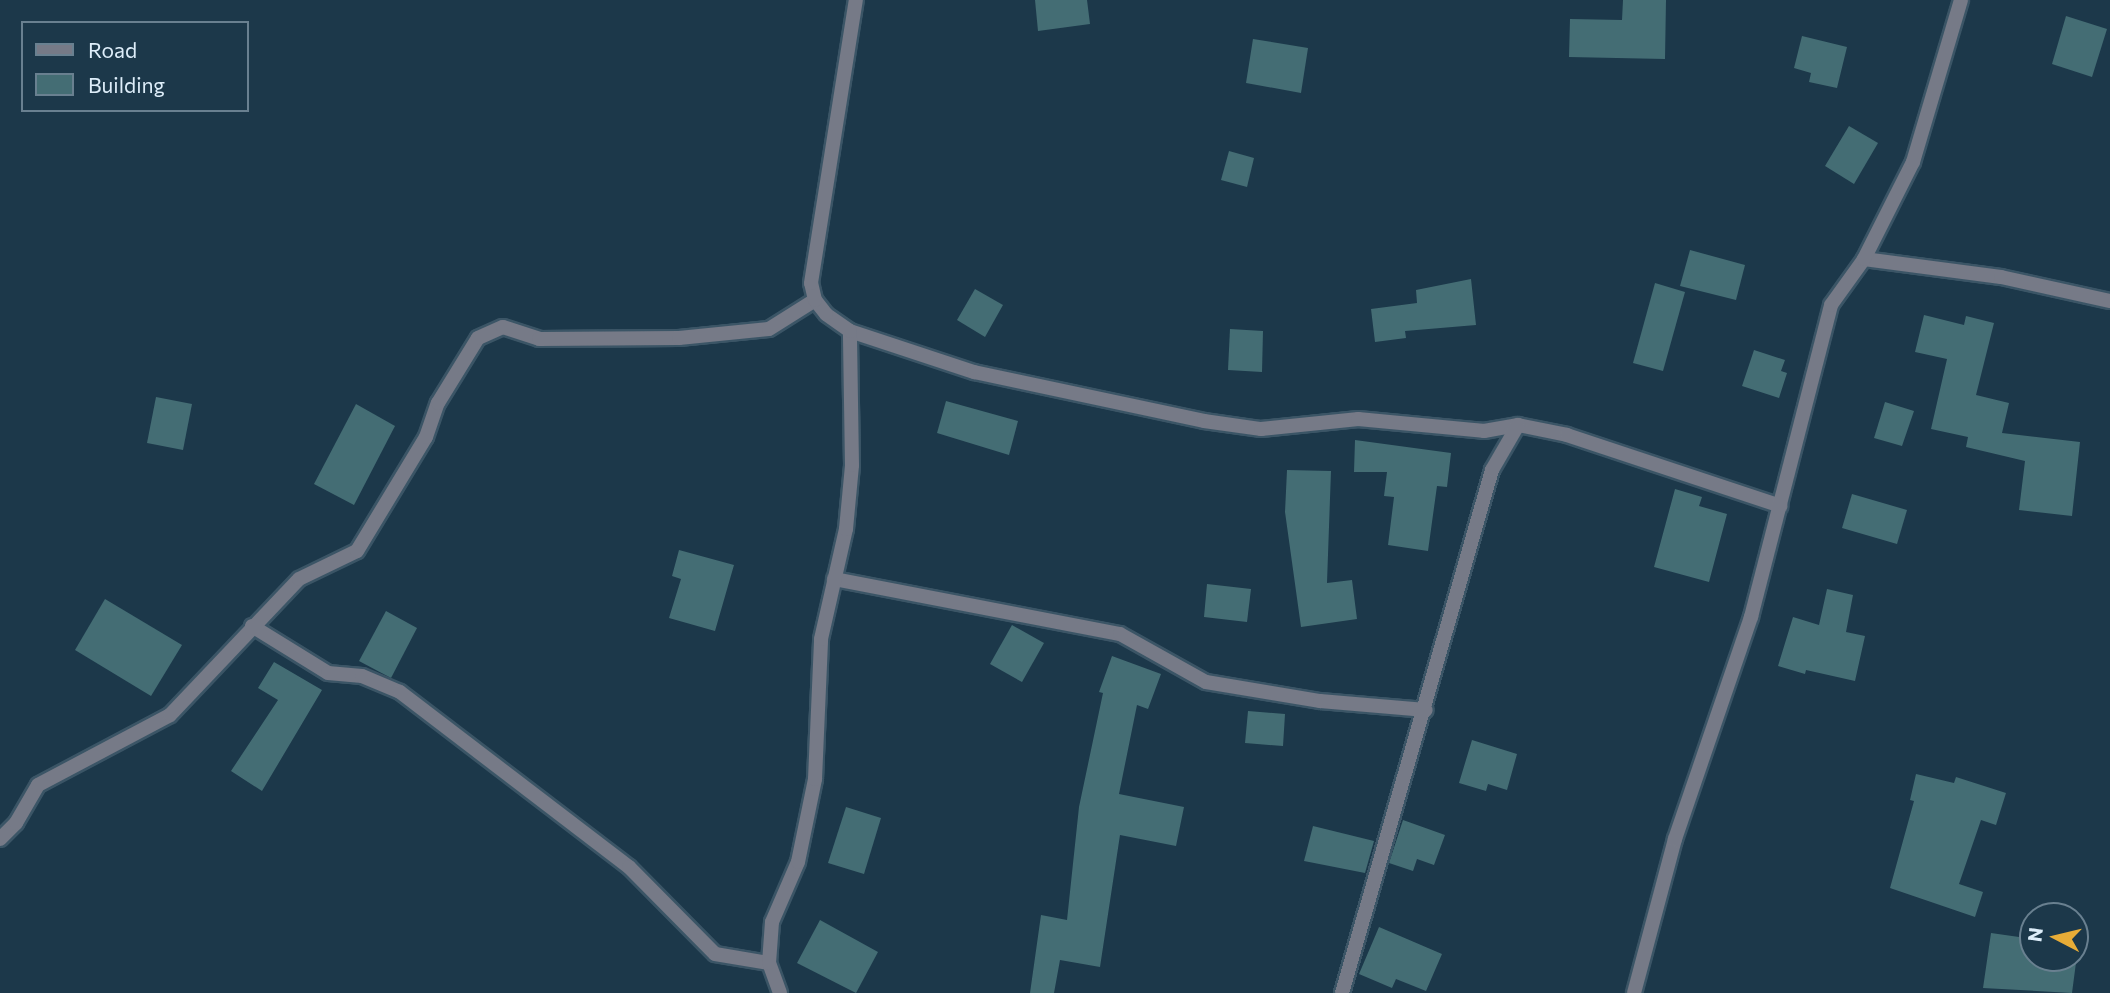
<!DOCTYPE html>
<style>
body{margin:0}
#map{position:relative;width:2110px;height:993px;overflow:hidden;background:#1c384a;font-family:Commissioner,sans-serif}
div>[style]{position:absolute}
.building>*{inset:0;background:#446d74}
.roads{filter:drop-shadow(2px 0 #3b5566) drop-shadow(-2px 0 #3b5566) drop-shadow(0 2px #3b5566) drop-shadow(0 -2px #3b5566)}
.street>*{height:14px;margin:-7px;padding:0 7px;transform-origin:7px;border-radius:7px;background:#767a87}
span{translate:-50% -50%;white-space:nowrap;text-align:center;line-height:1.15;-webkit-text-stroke:7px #1c384a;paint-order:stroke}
.legend{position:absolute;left:21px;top:21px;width:228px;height:91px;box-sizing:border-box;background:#1c384a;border:2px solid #698090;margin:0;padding:9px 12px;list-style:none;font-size:21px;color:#ddedf9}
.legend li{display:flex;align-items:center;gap:14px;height:35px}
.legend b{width:35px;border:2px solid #698090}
.north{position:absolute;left:2019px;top:902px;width:70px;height:70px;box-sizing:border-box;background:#1c384a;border:2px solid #698090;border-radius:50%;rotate:277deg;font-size:19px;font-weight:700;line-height:28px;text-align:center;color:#ddedf9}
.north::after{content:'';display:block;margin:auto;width:24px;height:32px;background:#e7ac37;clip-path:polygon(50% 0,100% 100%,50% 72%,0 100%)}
</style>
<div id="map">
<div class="building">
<i style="clip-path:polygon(1035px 0,1087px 0,1090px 24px,1038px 31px)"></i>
<i style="clip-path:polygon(1623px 0,1666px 0,1665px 59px,1569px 57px,1570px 19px,1622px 20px)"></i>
<i style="clip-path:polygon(2066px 16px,2107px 29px,2092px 77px,2052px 64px)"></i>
<i style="clip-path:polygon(1802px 36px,1847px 47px,1837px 88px,1809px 82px,1811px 73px,1794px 68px)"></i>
<i style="clip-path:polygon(1253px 39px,1308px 48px,1301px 93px,1246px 83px)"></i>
<i style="clip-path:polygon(1849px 126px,1878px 143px,1854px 184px,1825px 166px)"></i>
<i style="clip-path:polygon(1229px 151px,1254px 158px,1247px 187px,1221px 180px)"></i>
<i style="clip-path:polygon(1690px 250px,1745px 265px,1736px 300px,1680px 286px)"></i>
<i style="clip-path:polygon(1471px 279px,1476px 325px,1405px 331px,1406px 338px,1375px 342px,1371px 309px,1417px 303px,1416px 290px)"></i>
<i style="clip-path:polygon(1655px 283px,1685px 292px,1663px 371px,1633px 363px)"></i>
<i style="clip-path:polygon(975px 289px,1003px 305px,985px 337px,957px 320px)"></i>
<i style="clip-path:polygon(1924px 315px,1964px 325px,1966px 316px,1994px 323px,1976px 395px,2009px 403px,2002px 433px,2080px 442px,2072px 516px,2019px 510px,2025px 461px,1966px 447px,1968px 437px,1931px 429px,1947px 359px,1915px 352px)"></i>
<i style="clip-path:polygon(1230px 329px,1263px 331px,1262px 372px,1228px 370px)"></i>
<i style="clip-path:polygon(1754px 350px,1785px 360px,1781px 371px,1787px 373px,1779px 398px,1742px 386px)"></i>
<i style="clip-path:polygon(156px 397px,192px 404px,183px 450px,147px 443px)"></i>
<i style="clip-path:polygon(946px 401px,1018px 421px,1009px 455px,937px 433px)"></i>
<i style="clip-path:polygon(1885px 402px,1914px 411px,1902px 446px,1874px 438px)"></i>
<i style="clip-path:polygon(356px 404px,395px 426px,354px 505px,314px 484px)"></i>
<i style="clip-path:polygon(1355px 440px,1451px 453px,1447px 487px,1437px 486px,1428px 551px,1388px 545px,1394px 497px,1384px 496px,1387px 472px,1354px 472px)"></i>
<i style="clip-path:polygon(1287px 470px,1331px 471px,1327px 583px,1352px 580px,1357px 619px,1301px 627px,1285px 512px)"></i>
<i style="clip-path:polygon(1675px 489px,1702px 497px,1699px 506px,1727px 514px,1709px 582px,1654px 567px)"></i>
<i style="clip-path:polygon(1852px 494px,1907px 510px,1897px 544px,1842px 528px)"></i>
<i style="clip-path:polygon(679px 550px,734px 565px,715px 631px,669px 618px,681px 579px,672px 576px)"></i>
<i style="clip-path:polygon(1207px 584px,1251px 589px,1247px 622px,1204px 617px)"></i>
<i style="clip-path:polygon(1827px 589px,1853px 595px,1846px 632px,1865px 636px,1855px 681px,1806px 670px,1805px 674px,1778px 666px,1793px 617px,1819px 625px)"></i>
<i style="clip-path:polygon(105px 599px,182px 645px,151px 696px,75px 650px)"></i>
<i style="clip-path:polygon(386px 611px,417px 628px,391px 678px,359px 661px)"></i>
<i style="clip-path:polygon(1012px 625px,1044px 643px,1022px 682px,990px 664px)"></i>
<i style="clip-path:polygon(1112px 656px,1161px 674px,1148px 709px,1137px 705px,1119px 794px,1184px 807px,1176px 846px,1120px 835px,1100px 967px,1060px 960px,1054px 993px,1030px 993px,1041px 915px,1067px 920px,1079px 807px,1103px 693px,1099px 692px)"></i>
<i style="clip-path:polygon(274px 662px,322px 690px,262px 791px,231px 771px,278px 700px,258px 688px)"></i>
<i style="clip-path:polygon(1248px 711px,1285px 714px,1283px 746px,1245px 743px)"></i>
<i style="clip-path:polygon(1472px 740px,1517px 754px,1507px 790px,1488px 784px,1486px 791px,1459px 783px)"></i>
<i style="clip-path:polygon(1916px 774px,1954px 783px,1956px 777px,2006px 793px,1996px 825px,1981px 820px,1959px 884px,1983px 892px,1975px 917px,1890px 888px,1914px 801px,1910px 800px)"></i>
<i style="clip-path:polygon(846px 807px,881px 818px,864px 874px,828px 863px)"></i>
<i style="clip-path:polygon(1403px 820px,1445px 835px,1434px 865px,1417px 859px,1413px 871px,1389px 863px)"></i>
<i style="clip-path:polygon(1313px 826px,1374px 841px,1365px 873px,1304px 861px)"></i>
<i style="clip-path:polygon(820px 920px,878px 952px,856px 993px,797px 963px)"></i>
<i style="clip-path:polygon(1379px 927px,1442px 954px,1426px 991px,1396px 979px,1392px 988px,1359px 974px)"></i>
<i style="clip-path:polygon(1991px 933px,2033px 939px,2033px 958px,2077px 955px,2072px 993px,1983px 988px)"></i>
</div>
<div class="roads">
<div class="street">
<i style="left:1864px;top:259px;width:138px;rotate:7.5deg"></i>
<i style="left:2001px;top:277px;width:112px;rotate:12.4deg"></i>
<i style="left:850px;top:331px;width:131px;rotate:18.3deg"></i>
<i style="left:974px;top:372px;width:235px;rotate:12deg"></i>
<i style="left:1204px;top:421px;width:58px;rotate:8deg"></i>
<i style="left:1261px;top:429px;width:98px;rotate:-5.9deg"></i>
<i style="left:1358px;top:419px;width:127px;rotate:5.4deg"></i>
<i style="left:1484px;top:431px;width:35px;rotate:-10deg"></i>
<i style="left:1518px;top:425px;width:50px;rotate:11.5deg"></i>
<i style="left:1567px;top:435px;width:225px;rotate:18.4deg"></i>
<i style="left:834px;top:579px;width:291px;rotate:10.9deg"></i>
<i style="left:1120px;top:634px;width:98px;rotate:29.2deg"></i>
<i style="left:1206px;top:682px;width:116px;rotate:9.5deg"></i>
<i style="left:1320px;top:701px;width:106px;rotate:4.9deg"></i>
<i style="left:252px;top:626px;width:89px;rotate:31.7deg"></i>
<i style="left:328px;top:673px;width:34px;rotate:5deg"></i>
<i style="left:362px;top:676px;width:41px;rotate:22.8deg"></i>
<i style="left:400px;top:692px;width:288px;rotate:37.4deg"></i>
<i style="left:629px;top:867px;width:122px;rotate:45.3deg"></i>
<i style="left:715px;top:954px;width:55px;rotate:9.5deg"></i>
<i style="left:0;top:839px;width:23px;rotate:-45deg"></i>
<i style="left:16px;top:823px;width:44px;rotate:-59.9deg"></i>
<i style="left:38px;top:785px;width:149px;rotate:-27.9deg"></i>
<i style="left:170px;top:715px;width:187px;rotate:-46.5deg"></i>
<i style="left:299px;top:579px;width:64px;rotate:-25.8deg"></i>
<i style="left:357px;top:551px;width:133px;rotate:-58.8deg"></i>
<i style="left:426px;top:437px;width:36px;rotate:-71deg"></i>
<i style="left:438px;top:403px;width:76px;rotate:-58.4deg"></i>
<i style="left:478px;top:338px;width:27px;rotate:-24deg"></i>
<i style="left:503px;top:327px;width:38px;rotate:18deg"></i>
<i style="left:539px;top:339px;width:140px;rotate:-0.4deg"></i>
<i style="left:679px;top:338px;width:90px;rotate:-5.7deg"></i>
<i style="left:769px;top:329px;width:54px;rotate:-32.2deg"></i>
<i style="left:780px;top:993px;width:32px;rotate:-110deg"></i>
<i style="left:769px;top:963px;width:41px;rotate:-85.8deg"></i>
<i style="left:772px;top:922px;width:65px;rotate:-66.6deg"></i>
<i style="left:798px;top:862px;width:85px;rotate:-78.4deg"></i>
<i style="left:815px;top:779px;width:140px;rotate:-87.5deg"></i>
<i style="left:821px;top:639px;width:113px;rotate:-77.2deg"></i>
<i style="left:846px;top:529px;width:64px;rotate:-84.6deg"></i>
<i style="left:852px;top:465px;width:134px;rotate:-90.9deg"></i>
<i style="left:850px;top:331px;width:29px;rotate:-145deg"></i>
<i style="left:826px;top:314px;width:18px;rotate:-128deg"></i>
<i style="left:815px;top:300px;width:17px;rotate:-103deg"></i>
<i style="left:811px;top:283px;width:287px;rotate:-81deg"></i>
<i style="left:1342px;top:993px;width:544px;rotate:-74deg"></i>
<i style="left:1492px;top:470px;width:52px;rotate:-60deg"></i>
<i style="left:1634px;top:993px;width:159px;rotate:-75.1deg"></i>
<i style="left:1675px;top:839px;width:235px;rotate:-71.1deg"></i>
<i style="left:1751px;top:617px;width:322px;rotate:-75.6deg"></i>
<i style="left:1831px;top:305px;width:57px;rotate:-54.3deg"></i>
<i style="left:1864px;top:259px;width:109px;rotate:-63.2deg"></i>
<i style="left:1913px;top:162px;width:169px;rotate:-73.5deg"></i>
</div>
</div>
<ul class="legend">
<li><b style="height:9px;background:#767a87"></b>Road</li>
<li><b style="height:19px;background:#446d74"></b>Building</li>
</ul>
<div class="north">N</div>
</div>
